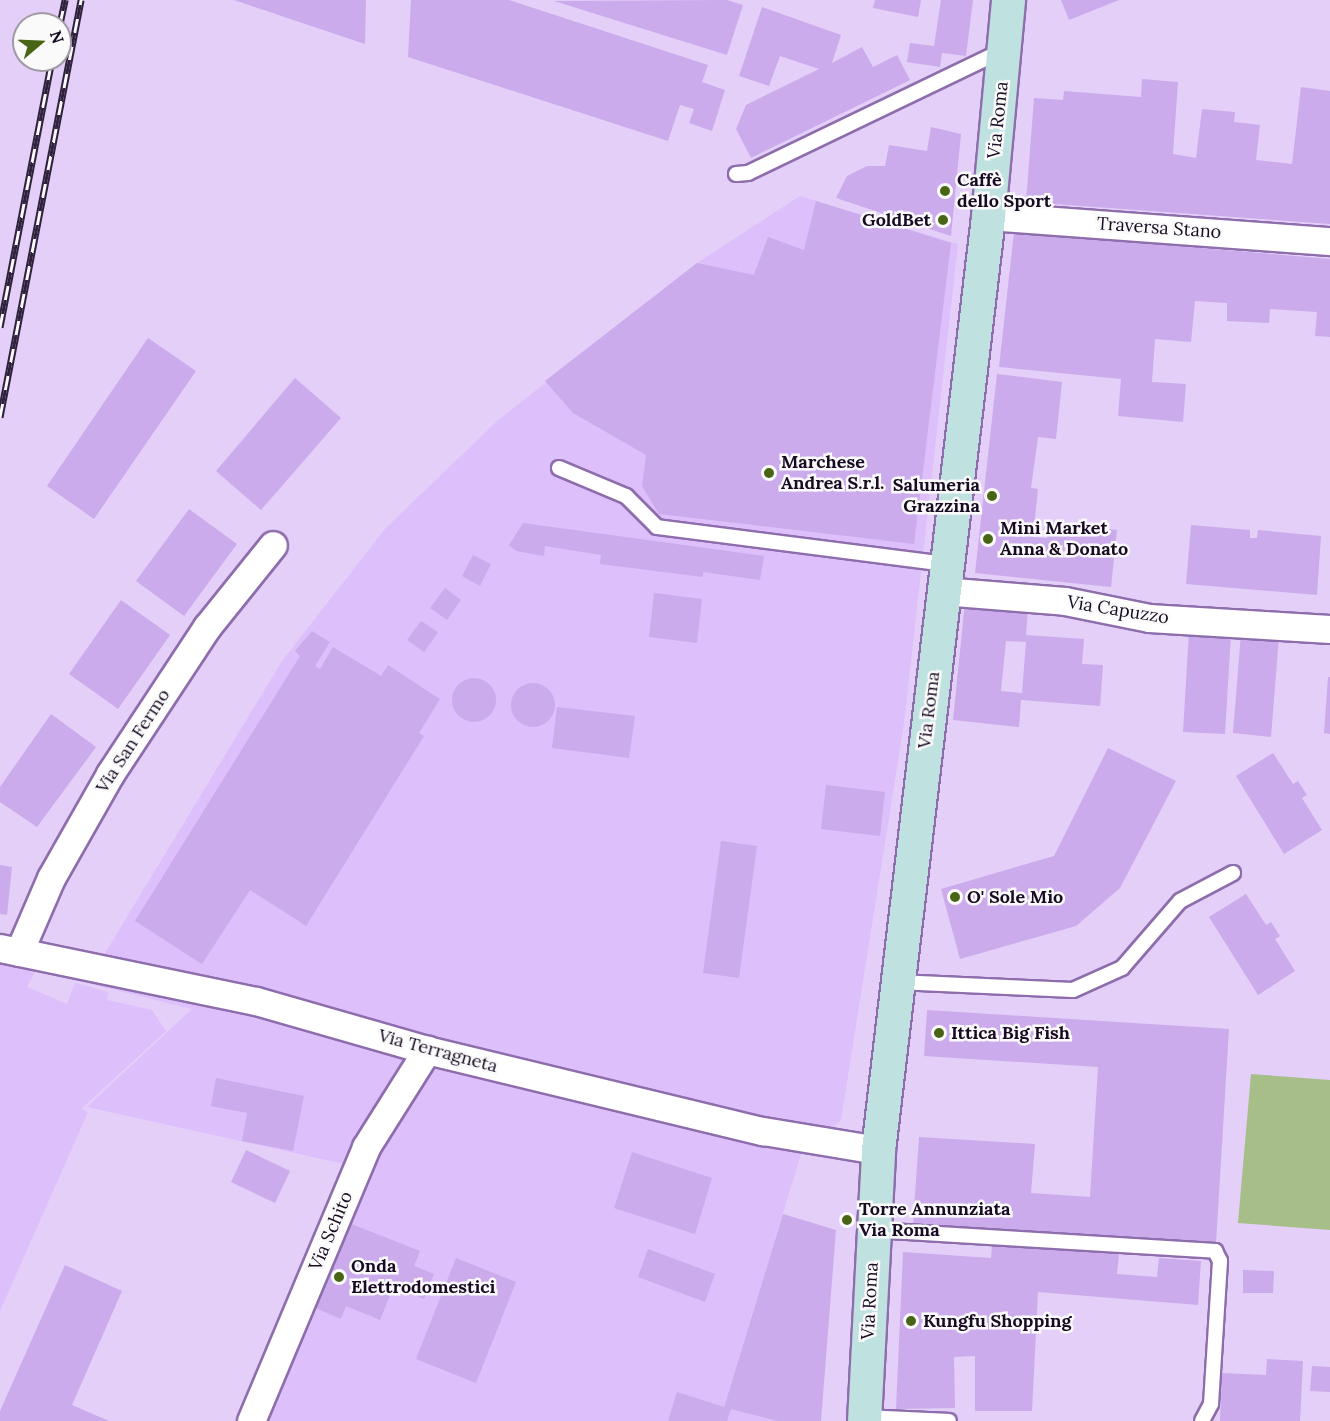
<!DOCTYPE html>
<meta charset="utf-8">
<style>
body{margin:0}
#map{position:relative;width:1330px;height:1421px;overflow:hidden;background:#e3cff8;font-family:Lora,serif}
div>[style]{position:absolute}
.built>*{inset:0;background:#ddbffb}
.green>*{inset:0;background:#a7be89}
.building>*{inset:0;background:#cbabeb}
.round{border-radius:50%}
.roads{filter:drop-shadow(2px 0 #8e6dac) drop-shadow(-2px 0 #8e6dac) drop-shadow(0 2px #8e6dac) drop-shadow(0 -2px #8e6dac)}
.lane>*{height:14px;margin:-7px;padding:0 7px;transform-origin:7px;border-radius:7px;background:#fff}
.street>*{height:27px;margin:-13.5px;padding:0 13.5px;transform-origin:13.5px;border-radius:13.5px;background:#fff}
.secondary>*{height:33px;margin:-16.5px;padding:0 16.5px;transform-origin:16.5px;border-radius:16.5px;background:#bfe2e0}
.rail>*{height:7px;margin-top:-3.5px;transform-origin:0;background:repeating-linear-gradient(90deg,#fafafa 0 14px,#2f213b 0 28px);box-sizing:border-box;border-block:2px solid #2f213b}
.dots>*{width:16px;height:16px;translate:-50% -50%;box-sizing:border-box;border:3px solid #fafafa;border-radius:50%}
span{translate:-50% -50%;white-space:nowrap;text-align:center;line-height:1.15;-webkit-text-stroke:5px #fafafa;paint-order:stroke}
.street-label{font-size:18px;color:#170a22}
.poi-label{font-size:18px;color:#170a22;font-weight:700}
.left{translate:0 -50%;text-align:left}
.right{translate:-100% -50%;text-align:right}
.north{position:absolute;left:12px;top:12px;width:60px;height:60px;box-sizing:border-box;background:#fafafa;border:2px solid #9f9aa4;border-radius:50%;rotate:71deg;font-size:16px;font-weight:700;line-height:24px;text-align:center;color:#170a22}
.north::after{content:'';display:block;margin:auto;width:21px;height:27px;background:#486415;clip-path:polygon(50% 0,100% 100%,50% 72%,0 100%)}
</style>
<div id="map">
<div class="built">
<i style="clip-path:polygon(800px 196px,958px 244px,904px 723px,841px 1120px,801px 1154px,724px 1406px,777px 1421px,246px 1421px,371px 1170px,87px 1107px,192px 1009px,87px 983px,282px 661px,385px 529px,496px 422px,697px 263px)"></i>
<i style="clip-path:polygon(0 963px,35px 972px,27px 987px,67px 1004px,75px 983px,108px 992px,107px 1000px,152px 1010px,166px 1031px,81px 1109px,88px 1112px,0 1311px)"></i>
</div>
<div class="green">
<i style="clip-path:polygon(1251px 1074px,1330px 1080px,1330px 1230px,1238px 1223px)"></i>
</div>
<div class="building">
<i style="clip-path:polygon(234px 0,366px 0,365px 44px)"></i>
<i style="clip-path:polygon(411px 0,509px 0,708px 65px,702px 82px,725px 90px,712px 131px,689px 123px,694px 109px,680px 105px,668px 141px,408px 57px)"></i>
<i style="clip-path:polygon(727px 0,743px 5px,727px 55px,554px 1px)"></i>
<i style="clip-path:polygon(875px 0,921px 0,918px 17px,873px 8px)"></i>
<i style="clip-path:polygon(941px 0,973px 0,966px 56px,942px 53px,940px 67px,907px 62px,910px 43px,934px 46px)"></i>
<i style="clip-path:polygon(1061px 0,1119px 0,1069px 20px)"></i>
<i style="clip-path:polygon(762px 7px,841px 35px,832px 63px,862px 47px,873px 67px,897px 55px,910px 80px,751px 158px,736px 129px,746px 105px,819px 69px,780px 56px,769px 86px,739px 76px)"></i>
<i style="clip-path:polygon(1142px 79px,1178px 82px,1173px 154px,1196px 158px,1202px 109px,1235px 112px,1234px 122px,1260px 125px,1256px 160px,1292px 164px,1301px 87px,1330px 91px,1330px 224px,1026px 202px,1034px 98px,1063px 100px,1064px 91px,1141px 97px)"></i>
<i style="clip-path:polygon(931px 127px,961px 134px,951px 236px,836px 198px,847px 176px,867px 166px,885px 166px,889px 145px,927px 151px)"></i>
<i style="clip-path:polygon(816px 201px,951px 243px,914px 544px,659px 514px,642px 486px,646px 455px,573px 413px,545px 381px,697px 263px,754px 275px,768px 237px,804px 250px)"></i>
<i style="clip-path:polygon(1014px 232px,1330px 259px,1330px 337px,1315px 336px,1317px 312px,1270px 309px,1269px 323px,1227px 321px,1227px 303px,1195px 301px,1191px 342px,1155px 339px,1152px 382px,1186px 384px,1183px 422px,1118px 416px,1121px 379px,999px 367px)"></i>
<i style="clip-path:polygon(148px 338px,196px 371px,94px 519px,47px 486px)"></i>
<i style="clip-path:polygon(997px 374px,1062px 382px,1056px 439px,1038px 437px,1031px 488px,1038px 489px,1033px 537px,1047px 538px,1048px 523px,1117px 530px,1111px 587px,975px 573px)"></i>
<i style="clip-path:polygon(295px 378px,341px 418px,261px 510px,216px 471px)"></i>
<i style="clip-path:polygon(189px 509px,237px 544px,184px 616px,136px 581px)"></i>
<i style="clip-path:polygon(523px 523px,764px 556px,760px 580px,703px 572px,703px 577px,600px 564px,601px 555px,545px 546px,544px 556px,516px 551px,509px 545px)"></i>
<i style="clip-path:polygon(1191px 525px,1250px 530px,1250px 538px,1257px 538px,1258px 530px,1321px 536px,1317px 595px,1186px 584px)"></i>
<i style="clip-path:polygon(473px 555px,491px 564px,480px 586px,462px 576px)"></i>
<i style="clip-path:polygon(445px 588px,461px 600px,447px 620px,430px 608px)"></i>
<i style="clip-path:polygon(654px 593px,702px 599px,697px 643px,649px 637px)"></i>
<i style="clip-path:polygon(121px 600px,170px 635px,118px 709px,69px 674px)"></i>
<i style="clip-path:polygon(evenodd,965px 602px,1028px 609px,1026px 635px,1084px 639px,1082px 664px,1103px 665px,1100px 706px,1021px 700px,1019px 727px,953px 720px,965px 602px,1006px 641px,1026px 642px,1022px 693px,1001px 691px,1006px 641px)"></i>
<i style="clip-path:polygon(421px 621px,438px 632px,424px 652px,407px 640px)"></i>
<i style="clip-path:polygon(312px 631px,330px 642px,315px 666px,320px 669px,333px 647px,381px 676px,388px 665px,440px 699px,419px 733px,424px 736px,306px 926px,250px 890px,202px 964px,135px 921px,300px 656px,295px 651px)"></i>
<i style="clip-path:polygon(1189px 631px,1231px 634px,1225px 734px,1183px 732px)"></i>
<i style="clip-path:polygon(1241px 633px,1279px 636px,1271px 737px,1233px 733px)"></i>
<i style="clip-path:polygon(1328px 677px,1330px 677px,1330px 734px,1324px 733px)"></i>
<i class="round" style="left:452px;top:678px;width:44px;height:44px"></i>
<i class="round" style="left:511px;top:683px;width:44px;height:44px"></i>
<i style="clip-path:polygon(557px 707px,635px 716px,629px 758px,552px 748px)"></i>
<i style="clip-path:polygon(51px 714px,96px 747px,37px 827px,0 802px,0 787px)"></i>
<i style="clip-path:polygon(1108px 748px,1176px 781px,1120px 888px,1076px 926px,960px 959px,941px 889px,1054px 856px)"></i>
<i style="clip-path:polygon(1273px 753px,1293px 784px,1298px 781px,1307px 795px,1302px 798px,1322px 830px,1284px 854px,1236px 776px)"></i>
<i style="clip-path:polygon(826px 785px,885px 792px,880px 836px,821px 829px)"></i>
<i style="clip-path:polygon(721px 841px,757px 846px,739px 978px,703px 973px)"></i>
<i style="clip-path:polygon(0 865px,12px 867px,7px 915px,0 914px)"></i>
<i style="clip-path:polygon(1246px 894px,1266px 925px,1271px 922px,1280px 936px,1275px 939px,1295px 971px,1258px 995px,1209px 917px)"></i>
<i style="clip-path:polygon(927px 1010px,1229px 1029px,1216px 1243px,913px 1224px,919px 1137px,1035px 1144px,1031px 1193px,1090px 1197px,1098px 1067px,924px 1056px)"></i>
<i style="clip-path:polygon(216px 1078px,304px 1096px,293px 1151px,242px 1141px,247px 1113px,211px 1106px)"></i>
<i style="clip-path:polygon(246px 1150px,290px 1171px,275px 1203px,231px 1182px)"></i>
<i style="clip-path:polygon(632px 1152px,712px 1178px,695px 1234px,614px 1208px)"></i>
<i style="clip-path:polygon(783px 1214px,836px 1230px,821px 1421px,777px 1421px,731px 1409px,727px 1421px,668px 1421px,677px 1392px,724px 1407px)"></i>
<i style="clip-path:polygon(349px 1223px,420px 1251px,414px 1266px,434px 1274px,424px 1299px,394px 1286px,380px 1320px,346px 1306px,341px 1319px,313px 1307px)"></i>
<i style="clip-path:polygon(992px 1245px,1119px 1254px,1117px 1274px,1157px 1277px,1159px 1258px,1201px 1261px,1198px 1305px,1038px 1292px,1032px 1411px,975px 1411px,975px 1356px,954px 1357px,955px 1408px,896px 1409px,903px 1252px,991px 1258px)"></i>
<i style="clip-path:polygon(648px 1249px,715px 1274px,705px 1302px,638px 1277px)"></i>
<i style="clip-path:polygon(456px 1258px,516px 1282px,476px 1383px,416px 1359px)"></i>
<i style="clip-path:polygon(65px 1265px,122px 1291px,72px 1405px,109px 1421px,0 1421px,0 1411px)"></i>
<i style="clip-path:polygon(1243px 1270px,1274px 1271px,1273px 1293px,1243px 1293px)"></i>
<i style="clip-path:polygon(1267px 1359px,1303px 1361px,1300px 1421px,1220px 1421px,1222px 1373px,1266px 1375px)"></i>
<i style="clip-path:polygon(1312px 1366px,1330px 1367px,1330px 1392px,1310px 1391px)"></i>
</div>
<div class="roads">
<div class="lane">
<i style="left:736px;top:174px;width:12px;rotate:-5deg"></i>
<i style="left:748px;top:173px;width:281px;rotate:-25.7deg"></i>
<i style="left:559px;top:468px;width:73px;rotate:22.7deg"></i>
<i style="left:626px;top:496px;width:44px;rotate:45deg"></i>
<i style="left:657px;top:527px;width:290px;rotate:7.3deg"></i>
<i style="left:897px;top:982px;width:176px;rotate:2.6deg"></i>
<i style="left:1073px;top:990px;width:54px;rotate:-24.2deg"></i>
<i style="left:1122px;top:968px;width:89px;rotate:-49.1deg"></i>
<i style="left:1180px;top:901px;width:60px;rotate:-27.8deg"></i>
<i style="left:874px;top:1230px;width:342px;rotate:3.5deg"></i>
<i style="left:1215px;top:1251px;width:11px;rotate:63deg"></i>
<i style="left:1220px;top:1261px;width:143px;rotate:93.6deg"></i>
<i style="left:1211px;top:1404px;width:19px;rotate:118deg"></i>
<i style="left:865px;top:1417px;width:84px;rotate:2.7deg"></i>
</div>
<div class="street">
<i style="left:988px;top:216px;width:343px;rotate:4.2deg"></i>
<i style="left:942px;top:591px;width:123px;rotate:4.6deg"></i>
<i style="left:1065px;top:601px;width:86px;rotate:11.4deg"></i>
<i style="left:1149px;top:618px;width:181px;rotate:3.5deg"></i>
<i style="left:0;top:948px;width:261px;rotate:11.7deg"></i>
<i style="left:256px;top:1001px;width:178px;rotate:16deg"></i>
<i style="left:427px;top:1050px;width:346px;rotate:13.6deg"></i>
<i style="left:763px;top:1131px;width:117px;rotate:9.4deg"></i>
<i style="left:19px;top:952px;width:81px;rotate:-66.6deg"></i>
<i style="left:51px;top:878px;width:120px;rotate:-60.4deg"></i>
<i style="left:110px;top:774px;width:176px;rotate:-56.6deg"></i>
<i style="left:207px;top:627px;width:105px;rotate:-51.2deg"></i>
<i style="left:251px;top:1421px;width:297px;rotate:-67.2deg"></i>
<i style="left:366px;top:1147px;width:115px;rotate:-57.8deg"></i>
</div>
<div class="secondary">
<i style="left:864px;top:1421px;width:271px;rotate:-87deg"></i>
<i style="left:878px;top:1150px;width:940px;rotate:-83.28deg"></i>
<i style="left:988px;top:216px;width:217px;rotate:-84.7deg"></i>
</div>
</div>
<div class="rail">
<i style="left:60px;top:24px;width:25px;rotate:-78deg"></i>
<i style="left:0;top:327px;width:272px;rotate:-79deg"></i>
<i style="left:0;top:417px;width:425px;rotate:-79deg"></i>
</div>
<div class="dots">
<i style="left:945px;top:191px;background:#486415"></i>
<i style="left:943px;top:220px;background:#486415"></i>
<i style="left:769px;top:473px;background:#486415"></i>
<i style="left:992px;top:496px;background:#486415"></i>
<i style="left:988px;top:539px;background:#486415"></i>
<i style="left:955px;top:897px;background:#486415"></i>
<i style="left:939px;top:1033px;background:#486415"></i>
<i style="left:847px;top:1220px;background:#486415"></i>
<i style="left:339px;top:1277px;background:#486415"></i>
<i style="left:911px;top:1321px;background:#486415"></i>
</div>
<div class="street-label">
<span style="left:998px;top:120px;rotate:-84deg">Via Roma</span>
<span style="left:1159px;top:228px;rotate:4deg">Traversa Stano</span>
<span style="left:1118px;top:610px;rotate:9deg">Via Capuzzo</span>
<span style="left:929px;top:710px;rotate:-83deg">Via Roma</span>
<span style="left:133px;top:741px;rotate:-57deg">Via San Fermo</span>
<span style="left:438px;top:1051px;rotate:15deg">Via Terragneta</span>
<span style="left:331px;top:1231px;rotate:-67deg">Via Schito</span>
<span style="left:870px;top:1301px;rotate:-87deg">Via Roma</span>
</div>
<div class="poi-label">
<span class="left" style="left:957px;top:191px">Caffè<br>dello Sport</span>
<span class="right" style="left:931px;top:220px">GoldBet</span>
<span class="left" style="left:781px;top:473px">Marchese<br>Andrea S.r.l.</span>
<span class="right" style="left:980px;top:496px">Salumeria<br>Grazzina</span>
<span class="left" style="left:1000px;top:539px">Mini Market<br>Anna &amp; Donato</span>
<span class="left" style="left:967px;top:897px">O' Sole Mio</span>
<span class="left" style="left:951px;top:1033px">Ittica Big Fish</span>
<span class="left" style="left:859px;top:1220px">Torre Annunziata<br>Via Roma</span>
<span class="left" style="left:351px;top:1277px">Onda<br>Elettrodomestici</span>
<span class="left" style="left:923px;top:1321px">Kungfu Shopping</span>
</div>
<div class="north">N</div>
</div>
